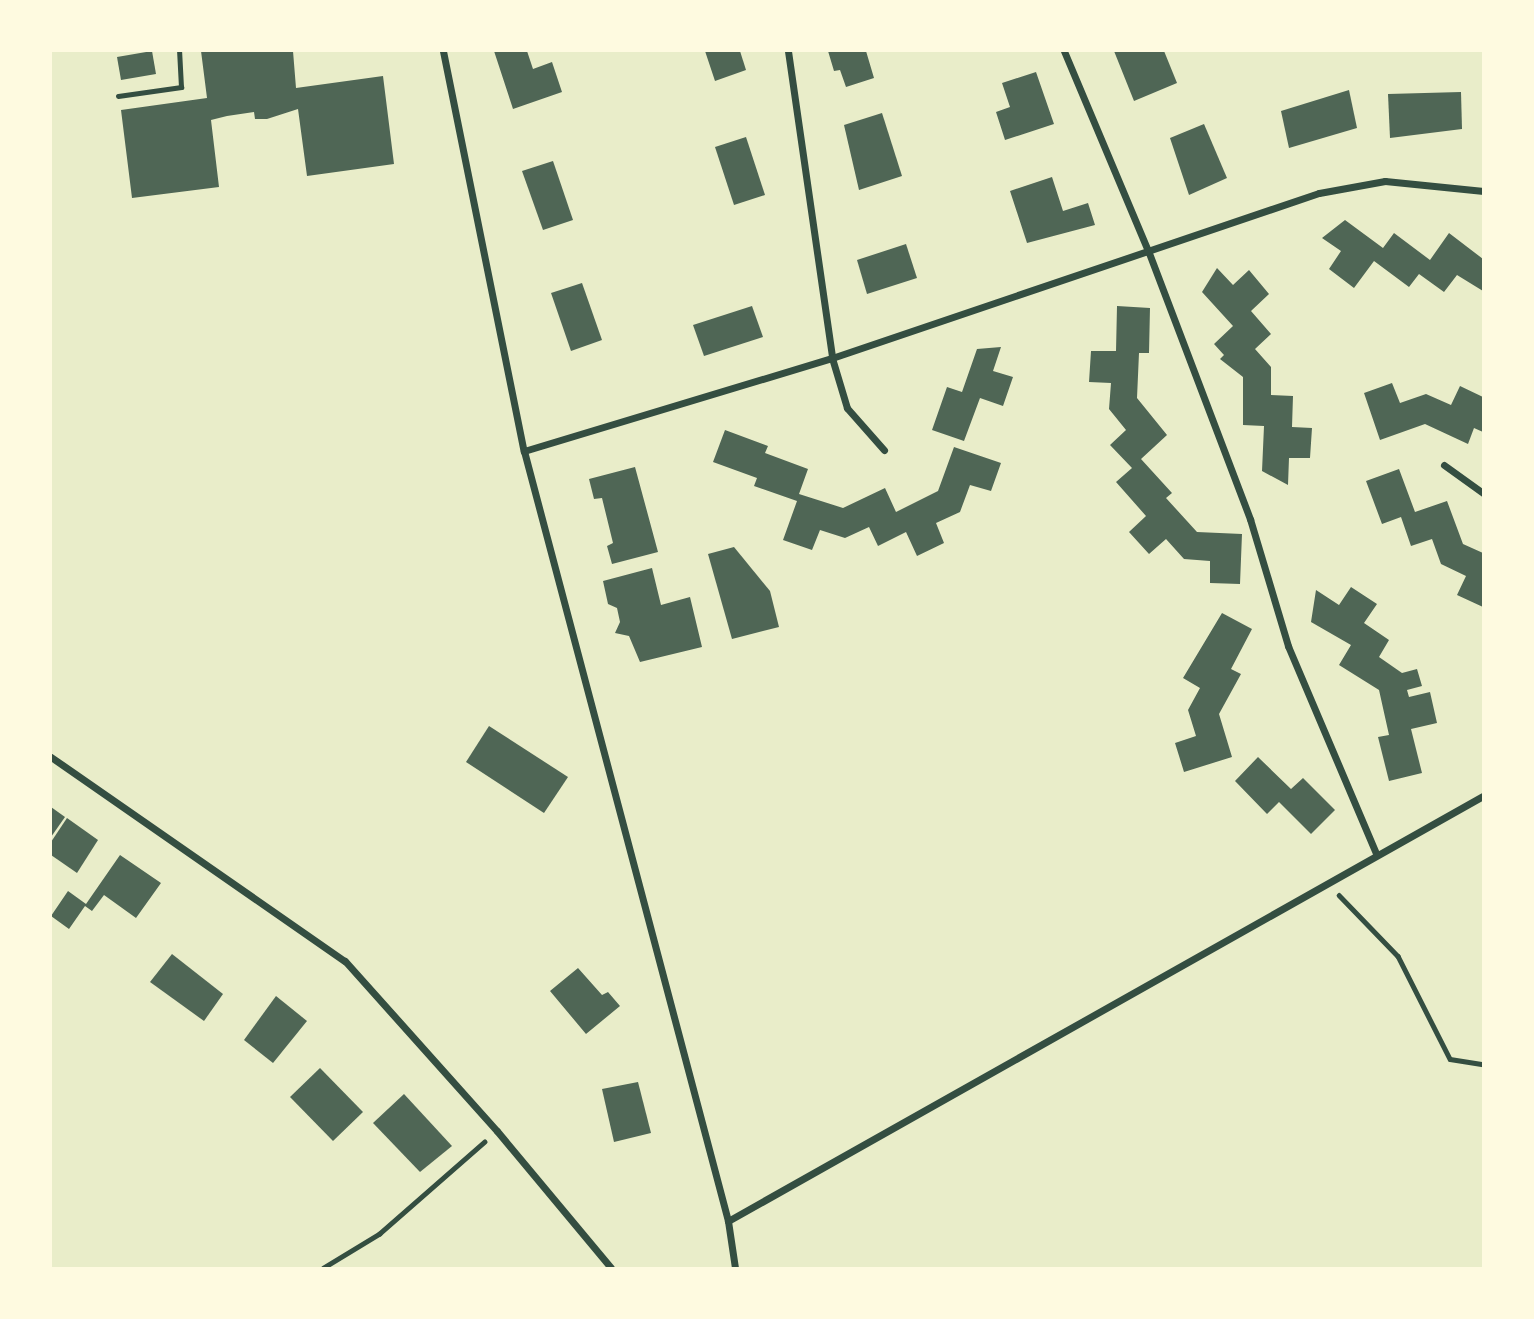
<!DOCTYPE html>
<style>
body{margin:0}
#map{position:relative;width:1534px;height:1319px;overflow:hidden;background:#e9edc9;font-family:Signika,sans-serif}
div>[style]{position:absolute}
.building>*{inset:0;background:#4f6655}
.path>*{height:4.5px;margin:-2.25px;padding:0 2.25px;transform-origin:2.25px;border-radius:2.25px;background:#344e41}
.service>*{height:5px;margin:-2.5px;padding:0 2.5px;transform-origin:2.5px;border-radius:2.5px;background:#344e41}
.minor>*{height:7px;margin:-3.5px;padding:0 3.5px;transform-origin:3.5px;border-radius:3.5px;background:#344e41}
span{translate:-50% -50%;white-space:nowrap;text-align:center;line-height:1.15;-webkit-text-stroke:5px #fefae0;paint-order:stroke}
.frame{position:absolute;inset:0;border:52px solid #fefae0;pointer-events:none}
</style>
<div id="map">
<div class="building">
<i style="clip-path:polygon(152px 51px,156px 74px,121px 80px,117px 57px)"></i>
<i style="clip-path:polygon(201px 51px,293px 51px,296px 88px,383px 76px,394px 164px,307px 176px,298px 109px,267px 119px,255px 119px,254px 112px,227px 116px,211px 120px,219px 187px,132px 198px,121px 110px,207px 98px)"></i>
<i style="clip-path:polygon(494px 51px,527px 51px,533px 69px,552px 62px,562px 92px,513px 109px)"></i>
<i style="clip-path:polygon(705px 51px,740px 51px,746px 70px,715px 81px)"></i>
<i style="clip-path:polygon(828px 51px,866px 51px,874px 78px,846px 87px,840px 70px,834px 71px)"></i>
<i style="clip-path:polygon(1114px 51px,1164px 51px,1177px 83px,1134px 101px)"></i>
<i style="clip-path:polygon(1036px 72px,1054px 124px,1005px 140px,996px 112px,1010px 107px,1002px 83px)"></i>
<i style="clip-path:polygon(1349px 90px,1357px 128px,1289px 148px,1281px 111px)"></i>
<i style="clip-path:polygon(1461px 92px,1462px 129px,1390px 138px,1388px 94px)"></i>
<i style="clip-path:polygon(882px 113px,902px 176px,859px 190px,844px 125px)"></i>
<i style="clip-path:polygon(1204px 124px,1227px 178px,1189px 195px,1170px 138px)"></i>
<i style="clip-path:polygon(746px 137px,765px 195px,734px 205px,715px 147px)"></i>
<i style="clip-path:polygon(553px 161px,573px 220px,543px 230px,522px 171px)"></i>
<i style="clip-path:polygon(1052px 177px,1063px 211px,1088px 203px,1095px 225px,1027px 243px,1010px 191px)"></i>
<i style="clip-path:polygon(1345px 220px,1383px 248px,1394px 233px,1430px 260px,1449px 233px,1483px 259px,1483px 291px,1457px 275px,1444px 292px,1419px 274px,1409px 287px,1374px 261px,1354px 288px,1329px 269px,1341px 251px,1322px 238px)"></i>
<i style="clip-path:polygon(906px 244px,917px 278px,867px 294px,857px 260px)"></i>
<i style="clip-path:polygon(1217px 268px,1233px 285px,1249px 270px,1269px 294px,1251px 311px,1271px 334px,1255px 349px,1271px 367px,1271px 395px,1293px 396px,1292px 427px,1312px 428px,1310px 458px,1289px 458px,1288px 485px,1262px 471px,1264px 426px,1243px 425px,1243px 377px,1220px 359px,1224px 355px,1214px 344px,1233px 326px,1202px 292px)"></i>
<i style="clip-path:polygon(582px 283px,602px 340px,571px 351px,551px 293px)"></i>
<i style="clip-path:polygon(752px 306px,763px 337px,704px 356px,693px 325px)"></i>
<i style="clip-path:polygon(1117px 306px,1150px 308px,1149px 353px,1139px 353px,1137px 398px,1167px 435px,1141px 459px,1172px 493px,1166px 498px,1197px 532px,1242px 534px,1240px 584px,1210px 583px,1210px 561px,1184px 559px,1166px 539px,1149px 554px,1129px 532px,1146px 516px,1116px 482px,1132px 468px,1110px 445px,1126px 430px,1109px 409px,1111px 383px,1089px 382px,1091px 351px,1116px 351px)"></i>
<i style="clip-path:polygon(1001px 347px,993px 371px,1013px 377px,1003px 406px,980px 398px,964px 441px,932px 430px,947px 387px,962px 392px,977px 349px)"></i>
<i style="clip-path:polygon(1392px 383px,1400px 403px,1426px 394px,1451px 405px,1460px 386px,1483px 397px,1483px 432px,1474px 428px,1468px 444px,1425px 424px,1380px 440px,1364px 393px)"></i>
<i style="clip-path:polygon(725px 430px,768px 446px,765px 453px,808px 469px,799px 494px,843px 508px,885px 488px,896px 512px,938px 491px,954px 447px,1001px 463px,991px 491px,970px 485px,960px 512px,936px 523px,944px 543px,917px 556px,906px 532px,878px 546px,869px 527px,845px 538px,820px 530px,812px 550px,783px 540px,797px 501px,754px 486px,757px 478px,713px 462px)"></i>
<i style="clip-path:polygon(635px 467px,658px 552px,612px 564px,607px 546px,613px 543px,602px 498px,594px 499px,589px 479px)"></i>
<i style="clip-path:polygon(1399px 469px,1415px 512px,1447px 501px,1463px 544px,1483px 553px,1483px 607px,1457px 595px,1466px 576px,1441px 564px,1432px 539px,1411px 546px,1401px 517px,1382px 524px,1366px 481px)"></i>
<i style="clip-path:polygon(734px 547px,770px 591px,779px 627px,732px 639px,708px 554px)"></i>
<i style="clip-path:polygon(652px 568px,661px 605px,690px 597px,702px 647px,640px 662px,629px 636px,615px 633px,620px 622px,617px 608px,608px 604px,603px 581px)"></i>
<i style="clip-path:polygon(1351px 587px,1377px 604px,1364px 623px,1389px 640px,1379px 657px,1402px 673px,1417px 669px,1422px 686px,1407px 690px,1409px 697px,1430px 692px,1437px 723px,1411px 729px,1422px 773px,1389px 781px,1378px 737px,1389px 735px,1379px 690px,1339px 665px,1351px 645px,1311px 622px,1316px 590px,1339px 605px)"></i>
<i style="clip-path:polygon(1222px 613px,1252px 629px,1231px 669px,1241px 674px,1219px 714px,1232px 757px,1184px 772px,1175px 743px,1196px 736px,1188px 710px,1200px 688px,1183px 678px)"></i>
<i style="clip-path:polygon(489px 726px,568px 777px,544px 813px,466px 762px)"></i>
<i style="clip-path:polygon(1258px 757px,1291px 789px,1303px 778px,1335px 810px,1311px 834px,1279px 802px,1267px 814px,1235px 781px)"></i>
<i style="clip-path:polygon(51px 807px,65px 817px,51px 837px)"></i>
<i style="clip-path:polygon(67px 818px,98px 840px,77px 873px,51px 855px,51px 842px)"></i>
<i style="clip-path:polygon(120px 855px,161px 883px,136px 918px,104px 895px,92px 911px,85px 906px,69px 929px,51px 916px,68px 891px,86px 904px)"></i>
<i style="clip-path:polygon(172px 954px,223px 994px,204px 1021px,150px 982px)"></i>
<i style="clip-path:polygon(578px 968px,602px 995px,608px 992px,620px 1006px,586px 1034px,550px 991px)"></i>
<i style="clip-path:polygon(276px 996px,307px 1021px,273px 1063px,244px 1040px)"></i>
<i style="clip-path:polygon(320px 1068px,363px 1112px,333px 1141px,290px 1097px)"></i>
<i style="clip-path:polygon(638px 1082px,651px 1133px,614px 1142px,602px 1089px)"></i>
<i style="clip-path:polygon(404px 1094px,452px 1146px,420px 1172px,373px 1123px)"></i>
</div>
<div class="path">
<i style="left:1339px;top:895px;width:85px;rotate:46deg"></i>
<i style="left:1398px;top:956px;width:115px;rotate:63.2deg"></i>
<i style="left:1450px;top:1059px;width:33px;rotate:9deg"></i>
<i style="left:323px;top:1268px;width:66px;rotate:-31.3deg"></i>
<i style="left:379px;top:1234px;width:140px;rotate:-41.2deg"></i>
</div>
<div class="service">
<i style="left:118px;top:96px;width:64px;rotate:-8.1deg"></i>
<i style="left:181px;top:87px;width:36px;rotate:-93deg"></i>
</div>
<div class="minor">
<i style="left:443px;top:51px;width:408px;rotate:78.6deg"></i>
<i style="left:524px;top:451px;width:797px;rotate:75.16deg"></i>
<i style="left:728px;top:1221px;width:48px;rotate:81.5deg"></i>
<i style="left:788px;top:51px;width:310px;rotate:81.8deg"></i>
<i style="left:832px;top:358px;width:52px;rotate:73.3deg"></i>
<i style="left:847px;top:408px;width:56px;rotate:48.6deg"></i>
<i style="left:1064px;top:51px;width:219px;rotate:67.2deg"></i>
<i style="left:1149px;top:253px;width:285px;rotate:69.2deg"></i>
<i style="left:1250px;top:519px;width:133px;rotate:73.3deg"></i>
<i style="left:1288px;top:646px;width:225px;rotate:67deg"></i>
<i style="left:524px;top:451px;width:322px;rotate:-16.8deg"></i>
<i style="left:832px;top:358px;width:514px;rotate:-18.72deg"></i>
<i style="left:1319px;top:193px;width:67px;rotate:-10.3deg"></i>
<i style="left:1385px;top:181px;width:99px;rotate:5.8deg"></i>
<i style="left:1444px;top:465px;width:48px;rotate:35.7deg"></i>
<i style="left:51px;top:757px;width:358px;rotate:34.8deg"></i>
<i style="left:345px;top:961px;width:228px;rotate:48.2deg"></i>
<i style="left:497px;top:1131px;width:178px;rotate:50.2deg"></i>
<i style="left:728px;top:1221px;width:866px;rotate:-29.38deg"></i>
</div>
<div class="frame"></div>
</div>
